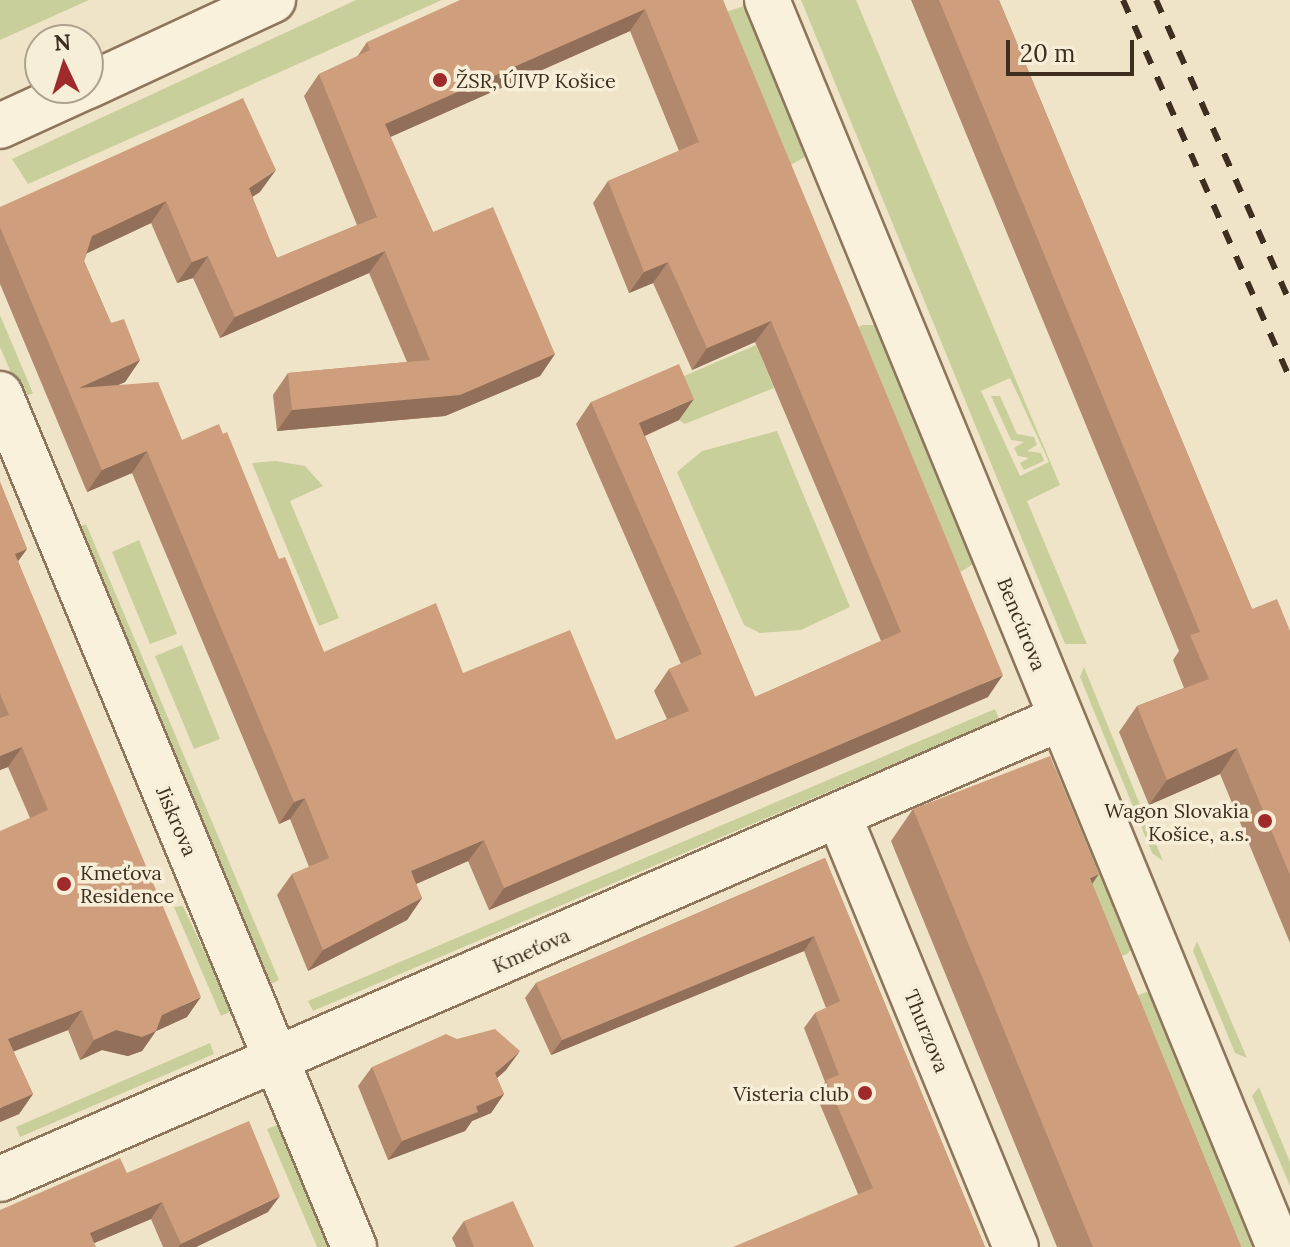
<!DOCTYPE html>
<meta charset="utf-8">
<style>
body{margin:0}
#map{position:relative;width:1290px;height:1247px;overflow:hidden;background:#f0e4c8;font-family:Lora,serif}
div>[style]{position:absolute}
.green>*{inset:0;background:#c9cf9b}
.roads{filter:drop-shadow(2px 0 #8d765c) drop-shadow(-2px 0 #8d765c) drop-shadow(0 2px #8d765c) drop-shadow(0 -2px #8d765c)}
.minor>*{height:44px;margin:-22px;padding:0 22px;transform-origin:22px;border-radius:22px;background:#faf1dc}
.rail>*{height:6px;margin-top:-3px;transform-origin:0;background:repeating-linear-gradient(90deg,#3d2e20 0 14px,transparent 0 28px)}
.wall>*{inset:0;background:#b2896c}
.shaded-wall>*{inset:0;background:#916f58}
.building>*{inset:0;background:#cf9f7d}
.dots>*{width:22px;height:22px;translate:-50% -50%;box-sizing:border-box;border:4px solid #f7eed8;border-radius:50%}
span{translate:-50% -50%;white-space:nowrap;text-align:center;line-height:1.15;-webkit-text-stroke:7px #f7eed8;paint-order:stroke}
.poi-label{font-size:20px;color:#3d2e20}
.left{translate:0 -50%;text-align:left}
.right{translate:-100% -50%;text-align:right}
.street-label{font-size:20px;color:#3d2e20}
.north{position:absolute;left:24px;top:24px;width:80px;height:80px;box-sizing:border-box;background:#f7eed8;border:2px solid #ada18e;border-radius:50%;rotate:356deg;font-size:22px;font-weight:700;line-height:32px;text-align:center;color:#3d2e20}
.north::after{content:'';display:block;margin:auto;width:28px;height:36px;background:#9e2a2b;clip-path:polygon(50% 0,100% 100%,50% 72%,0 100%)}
.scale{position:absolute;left:1006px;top:40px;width:128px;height:36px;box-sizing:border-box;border:4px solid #3d2e20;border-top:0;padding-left:10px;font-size:24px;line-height:28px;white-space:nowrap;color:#3d2e20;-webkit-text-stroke:6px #f7eed8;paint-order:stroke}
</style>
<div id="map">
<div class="green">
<i style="clip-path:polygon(0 0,89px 0,0 40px)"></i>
<i style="clip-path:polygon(356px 0,442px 0,28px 184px,12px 159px)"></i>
<i style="clip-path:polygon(evenodd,801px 0,856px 0,1060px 485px,1027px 501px,1087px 644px,1065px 644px,801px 0,1010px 378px,1049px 462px,1020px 476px,981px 391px,1010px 378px)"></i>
<i style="clip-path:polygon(744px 6px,750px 8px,812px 153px,787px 167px,723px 13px)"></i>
<i style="clip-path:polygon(0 315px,33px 393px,22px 398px,0 347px)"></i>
<i style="clip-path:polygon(863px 325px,879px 325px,978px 561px,954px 576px,853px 329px)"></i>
<i style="clip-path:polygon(756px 345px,774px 388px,685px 424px,679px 420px,663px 385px)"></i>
<i style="clip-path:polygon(991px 396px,1000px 396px,1017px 434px,1034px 437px,1037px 445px,1027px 451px,1041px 453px,1044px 461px,1024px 470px,1020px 463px,1029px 458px,1018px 456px,1014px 448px,1024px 442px,1011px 440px)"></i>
<i style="clip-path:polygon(777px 431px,850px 607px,801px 630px,760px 633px,744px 625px,677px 472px,702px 451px)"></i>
<i style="clip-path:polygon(276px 461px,305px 466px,323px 486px,290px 501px,339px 618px,319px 626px,252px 463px)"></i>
<i style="clip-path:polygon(86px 524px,279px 980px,267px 986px,74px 529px)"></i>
<i style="clip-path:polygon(139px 540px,177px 634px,150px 644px,112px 552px)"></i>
<i style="clip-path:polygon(182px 645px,220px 739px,194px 749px,155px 656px)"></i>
<i style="clip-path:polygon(1084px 667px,1163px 861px,1152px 853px,1080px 677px)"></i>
<i style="clip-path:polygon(995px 709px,999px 719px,313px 1011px,308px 1001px)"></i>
<i style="clip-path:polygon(1046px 764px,1066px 771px,1134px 947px,1127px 954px,1107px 961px)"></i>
<i style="clip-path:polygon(183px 906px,232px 1011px,221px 1016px,174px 907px)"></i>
<i style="clip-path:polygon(1197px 941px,1247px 1058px,1235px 1053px,1193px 951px)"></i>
<i style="clip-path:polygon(1146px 992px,1163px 997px,1267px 1247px,1226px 1247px,1122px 1001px)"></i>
<i style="clip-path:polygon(210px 1043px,214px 1054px,20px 1137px,16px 1127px)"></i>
<i style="clip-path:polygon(1259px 1087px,1290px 1162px,1290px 1186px,1252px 1096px)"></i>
<i style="clip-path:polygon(280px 1124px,331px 1247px,317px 1247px,267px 1129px)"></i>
</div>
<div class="roads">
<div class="minor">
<i style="left:767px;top:0;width:1348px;rotate:67.68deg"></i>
<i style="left:88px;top:86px;width:204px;rotate:-24.9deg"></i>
<i style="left:0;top:126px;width:91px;rotate:-24.6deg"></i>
<i style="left:0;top:394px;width:924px;rotate:67.46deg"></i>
<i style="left:839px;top:816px;width:466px;rotate:67.7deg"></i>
<i style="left:0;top:1179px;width:1157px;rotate:-23.48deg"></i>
</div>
</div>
<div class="rail">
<i style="left:1123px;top:0;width:413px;rotate:66.2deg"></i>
<i style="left:1156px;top:0;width:330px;rotate:66.1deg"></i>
</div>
<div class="wall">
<i style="clip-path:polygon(evenodd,723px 0,988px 697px,489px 910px,468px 861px,416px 884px,422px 898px,407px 920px,308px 971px,277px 895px,292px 874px,309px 867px,290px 819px,279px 824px,132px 473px,87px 492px,0 284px,0 207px,260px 192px,252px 197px,277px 258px,357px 225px,304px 96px,319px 74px,357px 57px,367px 42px,723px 0,630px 31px,679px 151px,608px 181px,593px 203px,629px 293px,653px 283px,692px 370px,755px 342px,881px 641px,755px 697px,645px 436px,679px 420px,591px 402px,576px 424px,681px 664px,669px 669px,654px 691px,667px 719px,616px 740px,463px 673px,324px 652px,279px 559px,182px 440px,118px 385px,125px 382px,140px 360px,111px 323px,84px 261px,87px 253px,151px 223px,177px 283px,193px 278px,220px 338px,369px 273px,407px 362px,288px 373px,273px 395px,277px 431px,445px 416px,540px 376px,555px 354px,433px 232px,390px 137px,630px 31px)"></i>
<i style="clip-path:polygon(911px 0,999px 0,1252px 609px,1290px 631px,1290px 943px,1220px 774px,1149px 805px,1119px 732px,1137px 706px,1184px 688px,1173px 660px,1179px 651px)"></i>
<i style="clip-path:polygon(0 482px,27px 549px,18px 561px,187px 1017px,156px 1031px,142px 1051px,128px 1056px,102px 1050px,80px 1060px,68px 1030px,13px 1051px,33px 1094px,19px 1114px,0 1122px,30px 818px,8px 767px,0 770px)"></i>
<i style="clip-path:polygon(913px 809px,1092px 884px,1241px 1247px,1057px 1247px,891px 841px)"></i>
<i style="clip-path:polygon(825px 858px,985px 1247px,858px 1194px,816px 1095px,825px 1082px,804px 1028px,815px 1013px,826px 1008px,804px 951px,551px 1055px,525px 998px,536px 983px)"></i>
<i style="clip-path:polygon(372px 1067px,506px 1070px,497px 1078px,504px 1094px,491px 1113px,472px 1121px,465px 1131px,388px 1160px,358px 1086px)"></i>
<i style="clip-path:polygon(127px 1173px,268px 1212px,196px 1247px,163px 1247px,151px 1219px,94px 1243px,0 1247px)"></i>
<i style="clip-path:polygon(464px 1221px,534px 1247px,456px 1247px,452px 1238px)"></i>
</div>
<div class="shaded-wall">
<i style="clip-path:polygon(645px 9px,630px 31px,370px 146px,385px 124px)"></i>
<i style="clip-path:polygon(276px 170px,260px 192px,233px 209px,249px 188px)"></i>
<i style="clip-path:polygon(166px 201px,151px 223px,77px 258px,92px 236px)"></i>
<i style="clip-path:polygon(385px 251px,369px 273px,220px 338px,235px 317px)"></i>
<i style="clip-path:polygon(208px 256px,193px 278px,177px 283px,192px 262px)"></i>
<i style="clip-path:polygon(668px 262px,653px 283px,629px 293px,644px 272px)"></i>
<i style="clip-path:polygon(771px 321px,755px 342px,692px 370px,707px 348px)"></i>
<i style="clip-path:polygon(555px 354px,540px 376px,445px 416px,277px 431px,292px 410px)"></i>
<i style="clip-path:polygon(140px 360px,125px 382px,75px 405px,79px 388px)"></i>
<i style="clip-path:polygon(694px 399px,679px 420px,624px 445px,639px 423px)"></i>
<i style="clip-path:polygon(147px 451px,132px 473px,87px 492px,102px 470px)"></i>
<i style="clip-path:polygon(27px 549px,13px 568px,15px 554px)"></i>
<i style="clip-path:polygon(1003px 675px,988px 697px,489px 910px,504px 888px)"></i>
<i style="clip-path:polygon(22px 747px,8px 767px,0 770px,0 756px)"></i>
<i style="clip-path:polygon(1237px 748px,1220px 774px,1149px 805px,1167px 780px)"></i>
<i style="clip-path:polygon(305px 798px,290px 819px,279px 824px,294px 802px)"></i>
<i style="clip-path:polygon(484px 840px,468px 861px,396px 893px,411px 871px)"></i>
<i style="clip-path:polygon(1099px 874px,1077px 906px,1090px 878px)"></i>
<i style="clip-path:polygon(422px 898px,407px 920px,308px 971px,323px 950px)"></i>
<i style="clip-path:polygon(814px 936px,804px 951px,551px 1055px,562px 1040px)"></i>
<i style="clip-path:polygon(201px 997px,187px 1017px,152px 1033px,156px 1031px,142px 1051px,128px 1056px,102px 1050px,80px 1060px,94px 1040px,116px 1030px,162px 1015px)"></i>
<i style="clip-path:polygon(82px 1010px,68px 1030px,0 1057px,8px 1039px)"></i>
<i style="clip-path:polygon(520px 1051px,506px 1070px,481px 1092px,495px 1073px)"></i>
<i style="clip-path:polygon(33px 1094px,19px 1114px,0 1122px,0 1108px)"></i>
<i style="clip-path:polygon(504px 1094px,491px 1113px,472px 1121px,465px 1131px,388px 1160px,402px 1141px)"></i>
<i style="clip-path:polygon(280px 1196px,268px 1212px,196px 1247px,178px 1247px,181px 1244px)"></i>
<i style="clip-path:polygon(162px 1202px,151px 1219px,85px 1247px,90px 1233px)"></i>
</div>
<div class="building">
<i style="clip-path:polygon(evenodd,460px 0,723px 0,1003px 675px,504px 888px,484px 840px,411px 871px,422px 898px,323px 950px,292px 874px,329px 858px,305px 798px,294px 802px,147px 451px,102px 470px,0 227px,0 207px,243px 98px,276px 170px,249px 188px,277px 258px,377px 217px,319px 74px,370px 50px,367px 42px,460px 0,645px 9px,699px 142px,608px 181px,644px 272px,668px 262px,707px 348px,771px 321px,901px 632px,755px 697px,639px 423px,694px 399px,679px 364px,591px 402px,702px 654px,669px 669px,689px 711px,616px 740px,570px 630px,463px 673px,436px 603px,324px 652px,285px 557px,279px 559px,227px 432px,223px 434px,219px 424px,182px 440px,158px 382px,79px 388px,140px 360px,124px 319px,111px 323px,84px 261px,92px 236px,166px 201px,192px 262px,208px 256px,235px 317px,385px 251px,430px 360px,288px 373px,292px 410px,460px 395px,555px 354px,493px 207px,433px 232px,385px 124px,645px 9px)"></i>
<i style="clip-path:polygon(939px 0,999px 0,1252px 609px,1277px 599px,1290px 631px,1290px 875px,1237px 748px,1167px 780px,1137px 706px,1209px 679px,1190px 635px,1200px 632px)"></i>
<i style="clip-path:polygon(0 482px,27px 549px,15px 554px,201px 997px,162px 1015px,156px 1031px,142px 1037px,116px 1030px,94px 1040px,82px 1010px,8px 1039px,33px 1094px,0 1108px,0 831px,48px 810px,22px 747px,0 756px,0 718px,9px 715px,0 694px)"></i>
<i style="clip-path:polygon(1050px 756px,1099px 874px,1090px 878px,1241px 1247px,1093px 1247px,913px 809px)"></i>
<i style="clip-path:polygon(825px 858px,985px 1247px,733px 1247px,873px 1188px,826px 1080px,839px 1075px,815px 1013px,840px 1001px,814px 936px,562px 1040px,536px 983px)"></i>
<i style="clip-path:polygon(495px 1029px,520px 1051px,495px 1073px,504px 1094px,476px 1106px,478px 1112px,402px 1141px,372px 1067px,446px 1034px,457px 1039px)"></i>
<i style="clip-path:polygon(249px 1121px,280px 1196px,181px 1244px,162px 1202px,90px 1233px,96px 1247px,0 1247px,0 1210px,120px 1158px,127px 1173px)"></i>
<i style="clip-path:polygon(513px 1201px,534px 1247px,474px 1247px,464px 1221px)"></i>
</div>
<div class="dots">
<i style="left:440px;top:80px;background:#9e2a2b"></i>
<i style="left:1265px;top:821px;background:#9e2a2b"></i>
<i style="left:64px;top:884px;background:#9e2a2b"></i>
<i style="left:865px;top:1093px;background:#9e2a2b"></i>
</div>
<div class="poi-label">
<span class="left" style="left:456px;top:80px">ŽSR, ÚIVP Košice</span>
<span class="right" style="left:1249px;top:822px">Wagon Slovakia<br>Košice, a.s.</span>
<span class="left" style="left:80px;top:884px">Kmeťova<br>Residence</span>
<span class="right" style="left:849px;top:1093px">Visteria club</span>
</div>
<div class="street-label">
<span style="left:1022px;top:624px;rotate:68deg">Bencúrova</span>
<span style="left:177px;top:821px;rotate:67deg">Jiskrova</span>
<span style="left:531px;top:950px;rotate:-24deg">Kmeťova</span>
<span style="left:927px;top:1031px;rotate:68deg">Thurzova</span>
</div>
<div class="north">N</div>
<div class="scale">20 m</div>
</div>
